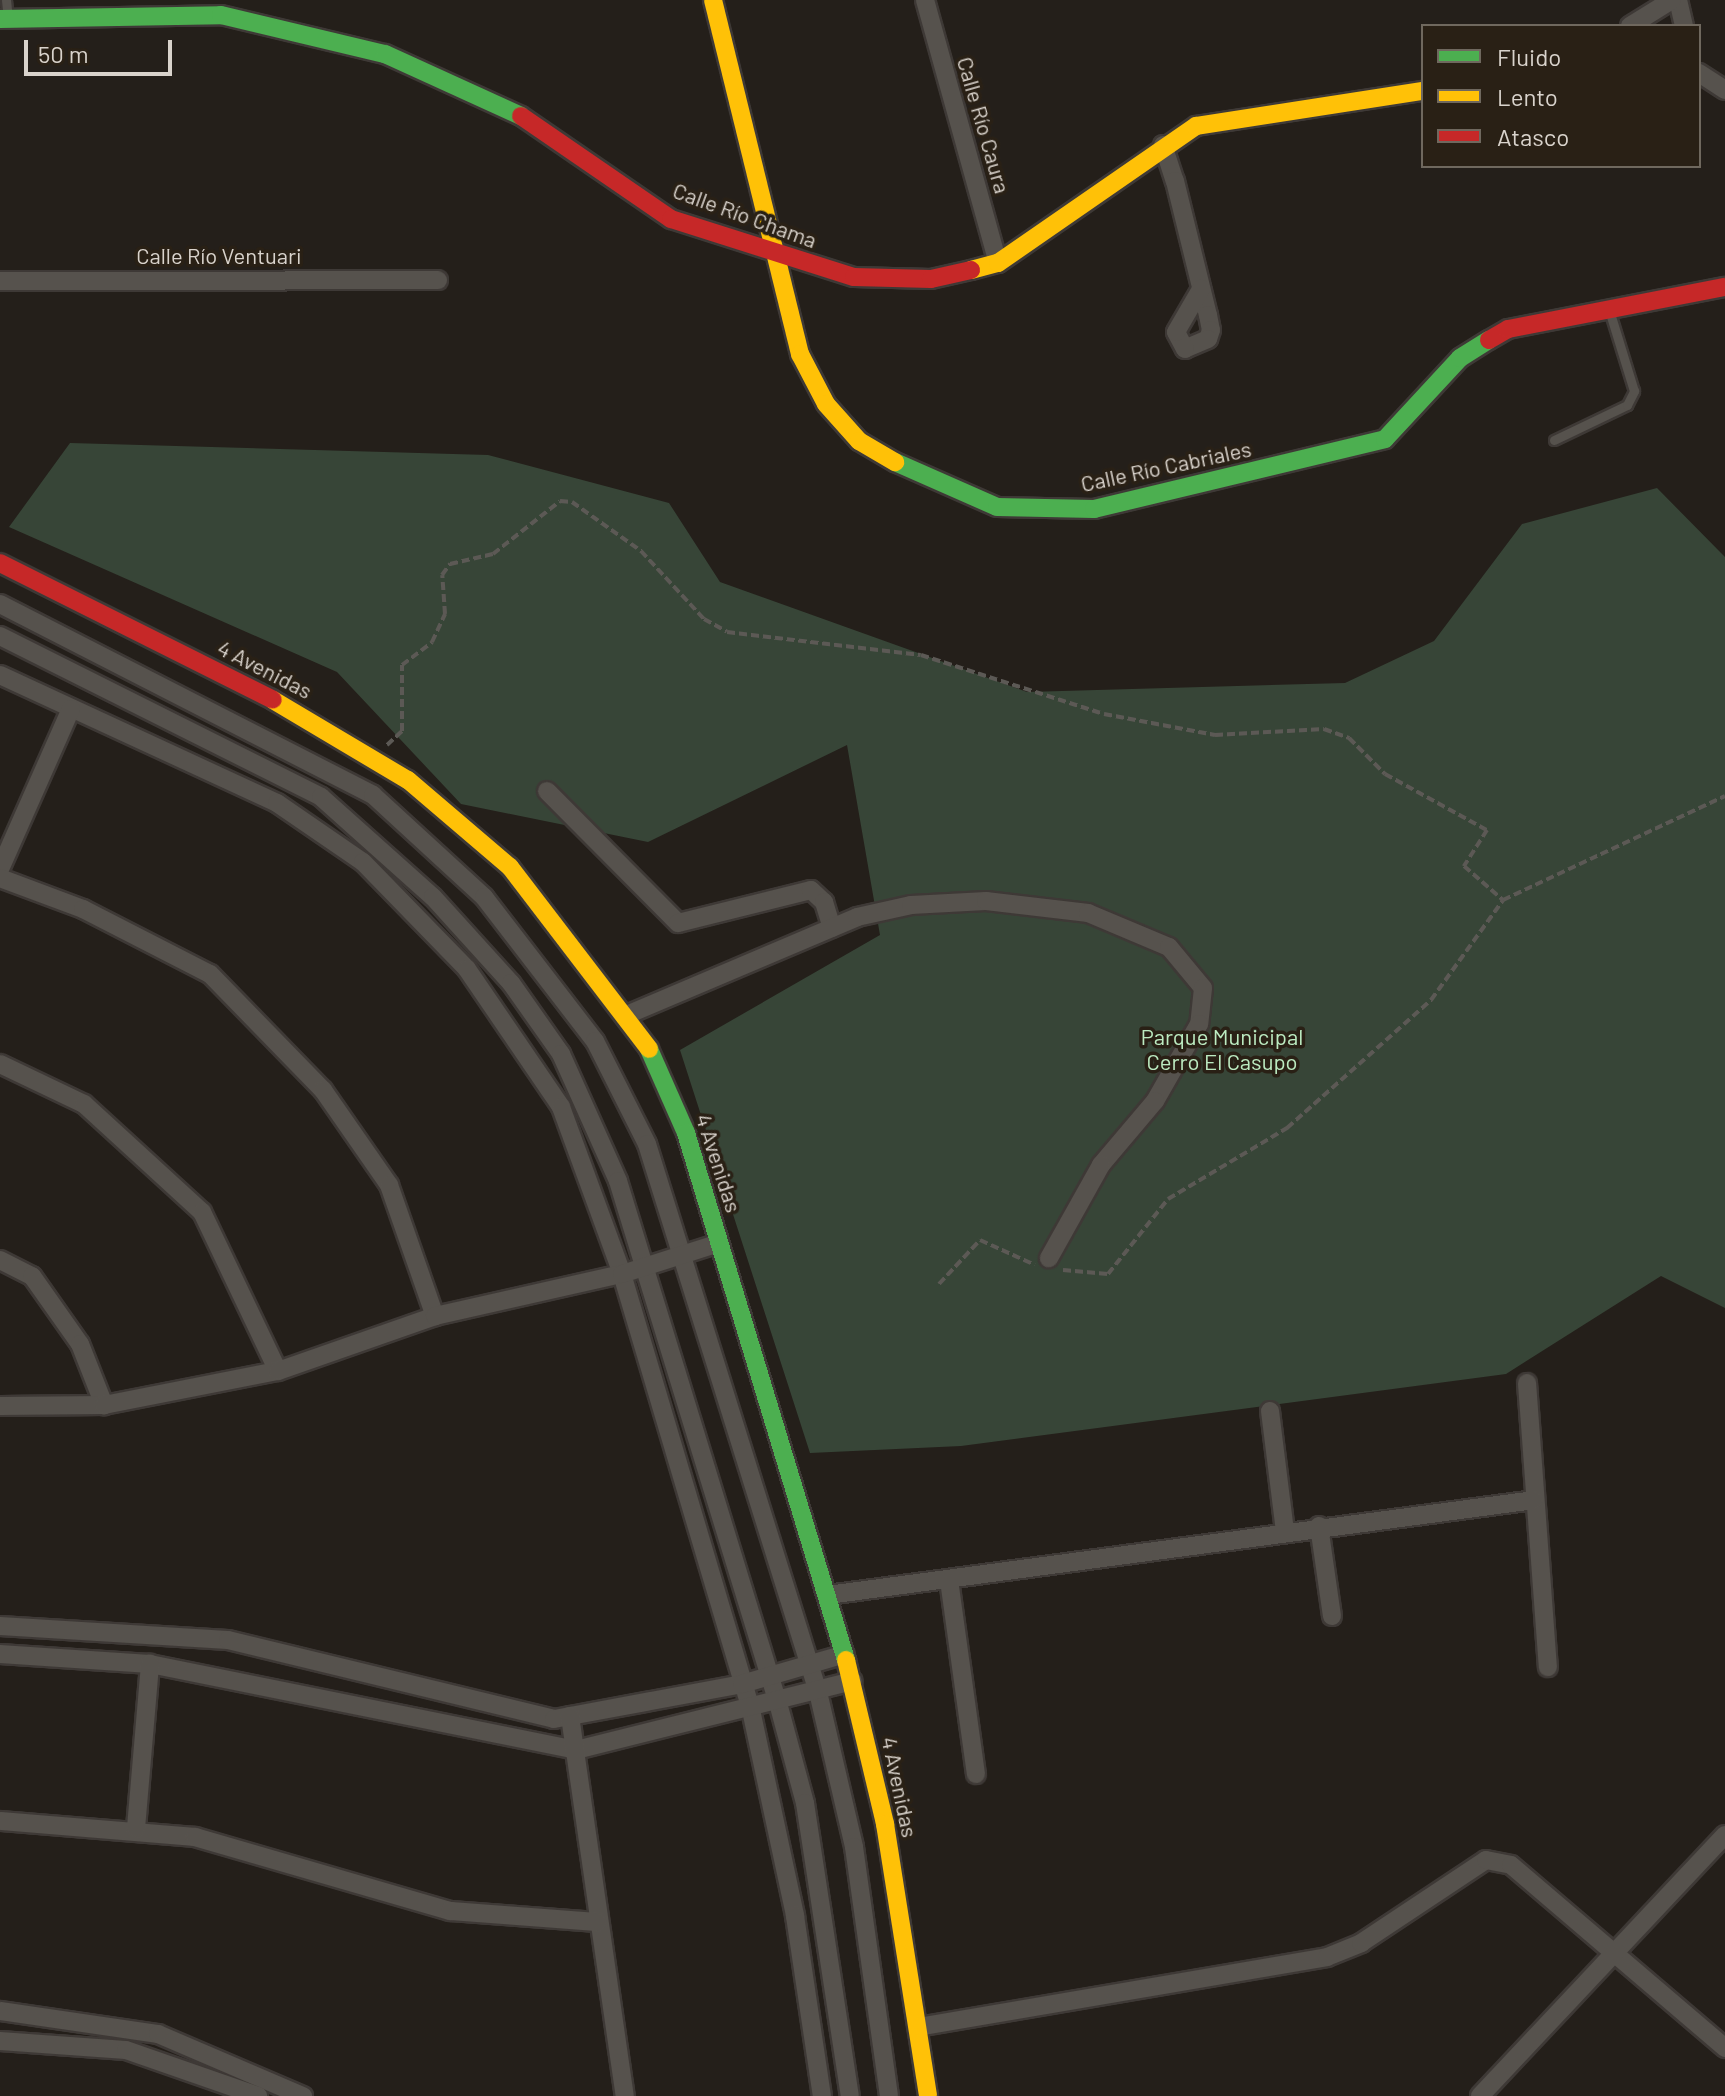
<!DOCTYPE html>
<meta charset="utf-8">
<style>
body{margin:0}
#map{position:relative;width:1725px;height:2096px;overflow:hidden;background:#241f1a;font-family:Barlow,sans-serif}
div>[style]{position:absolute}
.green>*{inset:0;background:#374537}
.path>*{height:4px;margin-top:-2px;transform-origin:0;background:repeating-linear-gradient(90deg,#5c5955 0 8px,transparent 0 12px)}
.roads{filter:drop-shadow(2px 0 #3e3936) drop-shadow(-2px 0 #3e3936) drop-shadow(0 2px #3e3936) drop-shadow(0 -2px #3e3936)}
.lane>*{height:9px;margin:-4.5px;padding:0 4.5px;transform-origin:4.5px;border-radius:4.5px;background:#56524d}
.street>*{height:18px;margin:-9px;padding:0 9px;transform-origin:9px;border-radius:9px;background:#56524d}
.fast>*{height:18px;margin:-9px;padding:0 9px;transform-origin:9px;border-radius:9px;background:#4caf50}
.slow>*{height:18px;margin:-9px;padding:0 9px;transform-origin:9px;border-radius:9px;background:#ffc107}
.jam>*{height:18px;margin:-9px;padding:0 9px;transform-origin:9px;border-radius:9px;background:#c62828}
span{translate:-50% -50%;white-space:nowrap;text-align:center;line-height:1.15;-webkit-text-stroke:7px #292015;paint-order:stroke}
.street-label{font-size:22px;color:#d9d3cc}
.park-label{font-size:22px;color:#bcebc1}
.legend{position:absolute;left:1421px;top:24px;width:280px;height:144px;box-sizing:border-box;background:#292015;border:2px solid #6f685e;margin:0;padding:10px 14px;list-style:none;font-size:24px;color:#d9d3cc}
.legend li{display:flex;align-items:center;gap:16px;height:40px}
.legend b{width:40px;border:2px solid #6f685e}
.scale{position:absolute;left:24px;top:40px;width:148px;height:36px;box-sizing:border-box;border:4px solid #d9d3cc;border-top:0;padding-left:10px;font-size:24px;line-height:28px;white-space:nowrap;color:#d9d3cc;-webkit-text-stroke:6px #292015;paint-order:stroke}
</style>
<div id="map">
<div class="green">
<i style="clip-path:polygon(70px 443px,488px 455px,669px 503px,720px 582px,1027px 692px,1345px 683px,1434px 641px,1522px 524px,1657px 488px,1725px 557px,1725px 1308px,1661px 1276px,1506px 1374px,961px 1446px,810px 1453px,680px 1050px,880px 935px,847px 745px,648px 842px,461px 804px,337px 672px,9px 527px)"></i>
</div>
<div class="path">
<i style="left:387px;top:745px;width:21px;rotate:-43deg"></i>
<i style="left:402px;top:731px;width:66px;rotate:-90deg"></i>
<i style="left:402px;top:665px;width:38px;rotate:-37deg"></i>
<i style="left:432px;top:642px;width:31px;rotate:-65deg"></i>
<i style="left:445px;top:614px;width:39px;rotate:-94deg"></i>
<i style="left:442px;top:575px;width:14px;rotate:-54deg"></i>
<i style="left:450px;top:564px;width:44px;rotate:-13.1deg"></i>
<i style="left:493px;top:554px;width:85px;rotate:-38.3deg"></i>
<i style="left:560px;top:501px;width:12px;rotate:5deg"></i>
<i style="left:572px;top:502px;width:85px;rotate:35.4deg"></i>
<i style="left:641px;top:551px;width:93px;rotate:47.2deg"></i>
<i style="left:704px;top:619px;width:26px;rotate:29deg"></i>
<i style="left:727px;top:632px;width:195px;rotate:6.8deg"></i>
<i style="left:921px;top:655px;width:192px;rotate:17.9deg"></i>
<i style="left:1104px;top:714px;width:113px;rotate:10.7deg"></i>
<i style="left:1215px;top:735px;width:109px;rotate:-3.2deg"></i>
<i style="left:1324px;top:729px;width:27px;rotate:20deg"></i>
<i style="left:1349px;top:738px;width:51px;rotate:45deg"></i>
<i style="left:1385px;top:774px;width:116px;rotate:28.8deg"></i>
<i style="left:1487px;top:830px;width:43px;rotate:122.6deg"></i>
<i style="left:1464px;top:866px;width:52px;rotate:41.1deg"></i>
<i style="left:1063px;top:1270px;width:45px;rotate:5.1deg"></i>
<i style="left:1108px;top:1274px;width:96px;rotate:-51.3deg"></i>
<i style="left:1168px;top:1199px;width:139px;rotate:-30.8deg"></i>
<i style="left:1287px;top:1128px;width:193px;rotate:-41.6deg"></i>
<i style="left:1431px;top:1000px;width:123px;rotate:-54.2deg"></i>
<i style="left:1503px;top:900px;width:245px;rotate:-25.1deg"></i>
<i style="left:939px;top:1284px;width:60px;rotate:-47deg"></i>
<i style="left:980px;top:1240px;width:60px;rotate:24.4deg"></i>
</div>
<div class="roads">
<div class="lane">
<i style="left:6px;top:0;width:18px;rotate:84deg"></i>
<i style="left:1554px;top:440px;width:81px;rotate:-25.6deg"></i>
<i style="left:1627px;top:405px;width:16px;rotate:-63deg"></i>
<i style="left:1634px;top:391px;width:82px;rotate:-107.1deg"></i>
</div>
<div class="street">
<i style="left:925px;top:0;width:273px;rotate:74.5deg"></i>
<i style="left:1678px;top:0;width:27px;rotate:77deg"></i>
<i style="left:1630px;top:26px;width:49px;rotate:-31.8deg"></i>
<i style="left:1699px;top:73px;width:31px;rotate:33deg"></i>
<i style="left:1163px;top:145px;width:38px;rotate:72deg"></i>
<i style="left:1175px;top:181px;width:138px;rotate:76.2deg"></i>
<i style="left:1208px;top:315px;width:15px;rotate:79deg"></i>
<i style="left:1211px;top:330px;width:9px;rotate:108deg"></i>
<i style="left:1208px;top:339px;width:25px;rotate:157deg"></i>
<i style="left:1185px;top:349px;width:19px;rotate:-118deg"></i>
<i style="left:1176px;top:332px;width:50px;rotate:-59.8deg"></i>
<i style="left:0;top:281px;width:438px;rotate:-0.1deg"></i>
<i style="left:0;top:604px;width:419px;rotate:27.1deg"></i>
<i style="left:373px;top:795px;width:151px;rotate:42.6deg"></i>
<i style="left:484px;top:897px;width:182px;rotate:52.4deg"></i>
<i style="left:595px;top:1041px;width:115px;rotate:63.2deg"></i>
<i style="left:647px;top:1144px;width:574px;rotate:72.67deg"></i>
<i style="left:818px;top:1692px;width:159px;rotate:76.9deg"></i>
<i style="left:854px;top:1847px;width:251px;rotate:82deg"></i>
<i style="left:0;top:636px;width:359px;rotate:26.6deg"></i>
<i style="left:321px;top:797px;width:150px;rotate:41.8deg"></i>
<i style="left:433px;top:897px;width:116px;rotate:47.8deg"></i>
<i style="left:511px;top:983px;width:87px;rotate:54.8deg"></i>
<i style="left:561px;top:1054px;width:139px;rotate:65.8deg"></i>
<i style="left:618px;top:1181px;width:546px;rotate:72.96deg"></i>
<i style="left:778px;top:1703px;width:104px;rotate:74.9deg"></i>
<i style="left:805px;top:1803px;width:296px;rotate:81.3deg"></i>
<i style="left:0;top:675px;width:305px;rotate:24.8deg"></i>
<i style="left:277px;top:803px;width:104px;rotate:34.5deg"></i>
<i style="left:363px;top:862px;width:149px;rotate:45.8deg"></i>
<i style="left:467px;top:969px;width:167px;rotate:55.7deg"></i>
<i style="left:561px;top:1107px;width:178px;rotate:69.9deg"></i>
<i style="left:622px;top:1274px;width:455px;rotate:73.5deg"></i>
<i style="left:751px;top:1710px;width:211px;rotate:77.9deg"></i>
<i style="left:795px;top:1916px;width:182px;rotate:81.5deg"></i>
<i style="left:547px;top:791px;width:186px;rotate:45.2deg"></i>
<i style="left:678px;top:923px;width:137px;rotate:-13.9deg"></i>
<i style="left:811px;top:890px;width:18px;rotate:43deg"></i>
<i style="left:824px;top:902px;width:27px;rotate:73deg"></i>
<i style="left:0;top:869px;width:175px;rotate:-66.1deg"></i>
<i style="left:0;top:878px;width:89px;rotate:20.5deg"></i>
<i style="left:83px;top:909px;width:143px;rotate:27.1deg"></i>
<i style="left:210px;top:974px;width:162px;rotate:45.8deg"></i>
<i style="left:323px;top:1090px;width:116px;rotate:55.2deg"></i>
<i style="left:389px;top:1185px;width:139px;rotate:70.7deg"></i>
<i style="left:629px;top:1014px;width:248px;rotate:-23deg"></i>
<i style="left:857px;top:917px;width:55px;rotate:-12.5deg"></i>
<i style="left:911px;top:905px;width:75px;rotate:-3.1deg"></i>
<i style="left:986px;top:901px;width:103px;rotate:6.7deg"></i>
<i style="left:1088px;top:913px;width:88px;rotate:22.8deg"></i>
<i style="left:1169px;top:947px;width:53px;rotate:50.3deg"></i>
<i style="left:1203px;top:988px;width:36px;rotate:96deg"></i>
<i style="left:1199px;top:1024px;width:89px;rotate:119.7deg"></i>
<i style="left:1155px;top:1101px;width:84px;rotate:130.2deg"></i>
<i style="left:1101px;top:1165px;width:107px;rotate:119.2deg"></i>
<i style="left:0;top:1064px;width:93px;rotate:25.5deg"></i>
<i style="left:84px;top:1104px;width:160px;rotate:42.5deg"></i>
<i style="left:202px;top:1212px;width:176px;rotate:64.5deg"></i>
<i style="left:0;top:1260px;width:36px;rotate:27deg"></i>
<i style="left:32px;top:1276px;width:83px;rotate:54.8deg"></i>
<i style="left:80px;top:1344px;width:66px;rotate:68.5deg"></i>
<i style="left:1527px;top:1383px;width:285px;rotate:85.8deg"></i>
<i style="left:0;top:1406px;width:104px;rotate:-0.6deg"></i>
<i style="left:104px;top:1405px;width:177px;rotate:-11.1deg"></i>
<i style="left:278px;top:1371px;width:166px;rotate:-19.3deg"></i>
<i style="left:435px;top:1316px;width:192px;rotate:-12.7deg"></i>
<i style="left:622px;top:1274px;width:102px;rotate:-17.7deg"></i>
<i style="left:1270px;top:1411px;width:121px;rotate:82.9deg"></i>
<i style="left:1319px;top:1526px;width:91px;rotate:81.8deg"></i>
<i style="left:949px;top:1580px;width:196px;rotate:82.1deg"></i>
<i style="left:828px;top:1595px;width:712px;rotate:-7.66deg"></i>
<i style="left:0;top:1626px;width:228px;rotate:3.5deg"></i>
<i style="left:228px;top:1640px;width:335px;rotate:13.6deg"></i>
<i style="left:554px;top:1719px;width:191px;rotate:-10.5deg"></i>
<i style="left:742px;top:1684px;width:107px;rotate:-16.2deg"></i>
<i style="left:0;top:1654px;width:150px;rotate:3.8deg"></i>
<i style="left:150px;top:1664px;width:435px;rotate:11.4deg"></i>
<i style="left:576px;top:1750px;width:285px;rotate:-14deg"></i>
<i style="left:570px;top:1716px;width:384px;rotate:81.8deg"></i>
<i style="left:0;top:1821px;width:196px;rotate:4.7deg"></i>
<i style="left:195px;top:1837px;width:266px;rotate:16.2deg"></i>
<i style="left:450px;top:1911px;width:148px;rotate:4.3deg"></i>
<i style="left:136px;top:1828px;width:165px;rotate:-85.1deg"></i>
<i style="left:0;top:2011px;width:160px;rotate:8.3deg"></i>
<i style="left:158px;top:2034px;width:158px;rotate:23.2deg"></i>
<i style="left:918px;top:2027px;width:415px;rotate:-9.7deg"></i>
<i style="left:1327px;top:1957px;width:37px;rotate:-22deg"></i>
<i style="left:1361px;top:1943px;width:150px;rotate:-33.6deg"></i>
<i style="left:1486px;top:1860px;width:25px;rotate:11deg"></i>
<i style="left:1511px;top:1865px;width:282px;rotate:40.5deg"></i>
<i style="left:0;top:2041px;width:126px;rotate:4.1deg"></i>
<i style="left:126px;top:2050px;width:140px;rotate:19.2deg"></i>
<i style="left:1480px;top:2096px;width:358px;rotate:-46.8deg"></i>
</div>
<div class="fast">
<i style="left:0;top:19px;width:221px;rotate:-1deg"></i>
<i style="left:221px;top:15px;width:169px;rotate:13.4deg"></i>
<i style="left:385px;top:54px;width:149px;rotate:24.5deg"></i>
<i style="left:895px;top:462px;width:111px;rotate:23.8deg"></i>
<i style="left:997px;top:507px;width:97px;rotate:1.2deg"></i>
<i style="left:1094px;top:509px;width:299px;rotate:-13.5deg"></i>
<i style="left:1385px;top:439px;width:110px;rotate:-47.2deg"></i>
<i style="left:1460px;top:358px;width:34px;rotate:-32deg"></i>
<i style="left:649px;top:1049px;width:92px;rotate:66.2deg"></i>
<i style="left:686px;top:1133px;width:551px;rotate:73.11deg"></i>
</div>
<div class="slow">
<i style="left:713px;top:0;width:365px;rotate:76.2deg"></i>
<i style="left:800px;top:354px;width:56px;rotate:62.5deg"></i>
<i style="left:826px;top:404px;width:50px;rotate:48.3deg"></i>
<i style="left:859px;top:441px;width:42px;rotate:30.3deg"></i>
<i style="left:971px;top:270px;width:28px;rotate:-15deg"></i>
<i style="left:998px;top:263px;width:241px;rotate:-34.7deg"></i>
<i style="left:1196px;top:126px;width:230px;rotate:-8.8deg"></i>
<i style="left:273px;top:700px;width:157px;rotate:30.7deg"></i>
<i style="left:408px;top:780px;width:134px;rotate:40.5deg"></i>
<i style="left:510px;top:867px;width:229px;rotate:52.6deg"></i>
<i style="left:846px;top:1660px;width:169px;rotate:76.6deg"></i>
<i style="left:885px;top:1824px;width:275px;rotate:81deg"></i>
</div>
<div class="jam">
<i style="left:521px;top:116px;width:182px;rotate:34.5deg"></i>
<i style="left:671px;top:219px;width:192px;rotate:17.6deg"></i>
<i style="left:854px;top:277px;width:77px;rotate:1.5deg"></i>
<i style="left:931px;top:279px;width:41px;rotate:-12.7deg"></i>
<i style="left:1489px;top:340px;width:22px;rotate:-30deg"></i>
<i style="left:1508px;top:329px;width:221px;rotate:-11deg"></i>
<i style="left:0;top:563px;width:305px;rotate:26.6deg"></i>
</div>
</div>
<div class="street-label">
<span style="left:984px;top:125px;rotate:74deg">Calle Río Caura</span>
<span style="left:745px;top:215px;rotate:20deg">Calle Río Chama</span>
<span style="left:219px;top:256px">Calle Río Ventuari</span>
<span style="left:1166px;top:466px;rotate:-12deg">Calle Río Cabriales</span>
<span style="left:265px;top:669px;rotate:27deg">4 Avenidas</span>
<span style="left:719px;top:1163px;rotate:72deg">4 Avenidas</span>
<span style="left:900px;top:1787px;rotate:78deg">4 Avenidas</span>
</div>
<div class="park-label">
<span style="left:1222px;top:1049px">Parque Municipal<br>Cerro El Casupo</span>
</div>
<ul class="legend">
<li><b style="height:10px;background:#4caf50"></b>Fluido</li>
<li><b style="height:10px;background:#ffc107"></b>Lento</li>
<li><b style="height:10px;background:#c62828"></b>Atasco</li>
</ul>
<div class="scale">50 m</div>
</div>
